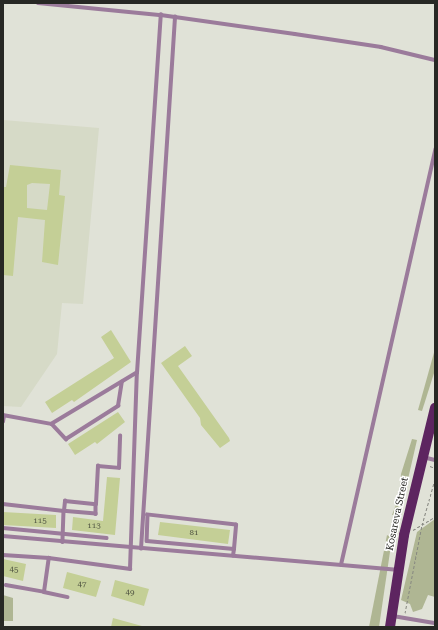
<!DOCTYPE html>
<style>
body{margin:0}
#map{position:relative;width:438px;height:630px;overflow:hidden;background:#e0e2d7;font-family:"Roboto Serif",serif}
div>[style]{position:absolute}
.built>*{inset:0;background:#d6dac7}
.green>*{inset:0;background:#afb693}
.building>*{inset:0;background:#c4cf96}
.path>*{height:1px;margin-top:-0.5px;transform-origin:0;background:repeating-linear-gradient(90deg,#868780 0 3px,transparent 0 5px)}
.service>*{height:3.5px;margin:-1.75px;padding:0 1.75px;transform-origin:1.75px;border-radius:1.75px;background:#9b7b9b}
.primary>*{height:10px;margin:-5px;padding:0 5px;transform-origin:5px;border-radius:5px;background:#5d2560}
span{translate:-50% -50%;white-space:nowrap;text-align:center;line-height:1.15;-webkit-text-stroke:3px #fff;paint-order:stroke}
.number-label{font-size:8px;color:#4e5240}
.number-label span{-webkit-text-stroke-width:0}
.street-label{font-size:10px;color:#272824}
.frame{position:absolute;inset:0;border:4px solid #272824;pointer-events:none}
</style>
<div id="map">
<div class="built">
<i style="clip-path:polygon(3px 120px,99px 128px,83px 304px,62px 303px,57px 354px,21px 407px,3px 406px)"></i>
</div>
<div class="green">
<i style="clip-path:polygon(435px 349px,435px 370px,422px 411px,418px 410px)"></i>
<i style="clip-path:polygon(412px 439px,417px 440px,400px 514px,392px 515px,399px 497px,401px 474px)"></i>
<i style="clip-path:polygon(435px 519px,435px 597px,428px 595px,422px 609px,413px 612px,410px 604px,401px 600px,417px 532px)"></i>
<i style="clip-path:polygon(387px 535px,392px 538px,379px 627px,369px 627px)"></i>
<i style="clip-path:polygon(3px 595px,13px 598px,13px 621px,3px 621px)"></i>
</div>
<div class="building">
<i style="clip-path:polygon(evenodd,10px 165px,61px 170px,59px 195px,65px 196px,58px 265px,42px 262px,45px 220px,18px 217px,13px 276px,3px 275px,3px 187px,6px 187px,10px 165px,32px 183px,50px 184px,47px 210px,27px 208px,27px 185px,32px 183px)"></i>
<i style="clip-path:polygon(111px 330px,131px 362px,74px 402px,72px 400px,52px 413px,45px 402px,114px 358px,101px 337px)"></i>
<i style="clip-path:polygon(185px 346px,192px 356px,178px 366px,229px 438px,230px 441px,220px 448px,201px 425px,200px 418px,161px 363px)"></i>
<i style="clip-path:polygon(118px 412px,125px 422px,97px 444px,95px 442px,75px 455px,68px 444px)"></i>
<i style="clip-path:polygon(107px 477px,120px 478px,115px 535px,72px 530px,73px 517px,103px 521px)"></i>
<i style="clip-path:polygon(3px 512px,56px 515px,56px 528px,3px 525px)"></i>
<i style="clip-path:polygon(160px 522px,230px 530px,228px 544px,158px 535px)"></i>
<i style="clip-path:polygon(3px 559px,26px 564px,23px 581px,3px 576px)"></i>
<i style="clip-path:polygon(67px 572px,101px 581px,96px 597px,63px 588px)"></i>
<i style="clip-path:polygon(115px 580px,149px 589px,144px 606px,111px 596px)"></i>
<i style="clip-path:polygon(113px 618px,142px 626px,142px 627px,111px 627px)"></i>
</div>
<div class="path">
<i style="left:430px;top:466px;width:5px;rotate:22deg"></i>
<i style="left:413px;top:530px;width:26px;rotate:-31deg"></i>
<i style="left:405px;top:613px;width:90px;rotate:-79.1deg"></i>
<i style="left:422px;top:525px;width:48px;rotate:-74.2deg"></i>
</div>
<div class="service">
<i style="left:38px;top:3px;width:124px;rotate:5.6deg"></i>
<i style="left:161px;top:15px;width:135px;rotate:8.1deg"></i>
<i style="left:295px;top:34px;width:87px;rotate:8.6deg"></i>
<i style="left:381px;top:47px;width:56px;rotate:13.5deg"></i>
<i style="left:137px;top:373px;width:359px;rotate:-86.2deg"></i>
<i style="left:3px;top:415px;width:50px;rotate:10.4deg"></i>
<i style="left:52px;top:424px;width:21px;rotate:47deg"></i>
<i style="left:66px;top:439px;width:62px;rotate:-32.4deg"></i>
<i style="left:118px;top:406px;width:24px;rotate:-81deg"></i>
<i style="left:3px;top:422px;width:6px;rotate:-81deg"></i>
<i style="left:423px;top:457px;width:12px;rotate:14deg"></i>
<i style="left:3px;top:504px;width:61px;rotate:6.5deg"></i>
<i style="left:64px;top:511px;width:31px;rotate:92deg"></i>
<i style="left:96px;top:504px;width:10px;rotate:90deg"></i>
<i style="left:96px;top:514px;width:32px;rotate:-175deg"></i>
<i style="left:64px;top:511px;width:10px;rotate:-84deg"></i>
<i style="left:65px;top:501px;width:31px;rotate:6deg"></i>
<i style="left:96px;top:504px;width:38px;rotate:-87deg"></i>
<i style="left:98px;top:466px;width:21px;rotate:5deg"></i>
<i style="left:119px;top:468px;width:32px;rotate:-88deg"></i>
<i style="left:3px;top:528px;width:104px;rotate:5.5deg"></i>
<i style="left:3px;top:536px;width:395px;rotate:4.9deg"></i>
<i style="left:141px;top:549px;width:533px;rotate:-86.34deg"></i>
<i style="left:3px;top:555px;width:46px;rotate:3.7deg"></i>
<i style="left:49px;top:558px;width:82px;rotate:7.7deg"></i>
<i style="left:130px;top:569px;width:196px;rotate:-88deg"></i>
<i style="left:137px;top:373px;width:99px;rotate:149deg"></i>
<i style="left:233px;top:556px;width:7px;rotate:-82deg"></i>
<i style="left:234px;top:549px;width:24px;rotate:-85deg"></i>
<i style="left:236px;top:525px;width:89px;rotate:-173.5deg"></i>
<i style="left:148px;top:515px;width:26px;rotate:92deg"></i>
<i style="left:147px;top:541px;width:87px;rotate:5.3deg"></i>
<i style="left:341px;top:565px;width:426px;rotate:-77.2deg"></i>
<i style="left:6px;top:585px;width:39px;rotate:10deg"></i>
<i style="left:44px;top:592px;width:34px;rotate:-82deg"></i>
<i style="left:44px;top:592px;width:24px;rotate:12deg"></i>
<i style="left:393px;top:616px;width:43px;rotate:9.5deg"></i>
</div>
<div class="primary">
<i style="left:390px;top:627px;width:93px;rotate:-81.3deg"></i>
<i style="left:404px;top:535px;width:131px;rotate:-76.3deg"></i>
</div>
<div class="number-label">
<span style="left:40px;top:521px">115</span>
<span style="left:94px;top:526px">113</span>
<span style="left:194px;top:533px">81</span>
<span style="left:14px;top:570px">45</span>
<span style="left:82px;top:585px">47</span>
<span style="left:130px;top:593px">49</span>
</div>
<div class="street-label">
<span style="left:397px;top:514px;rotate:-78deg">Kosareva Street</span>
</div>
<div class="frame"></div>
</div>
